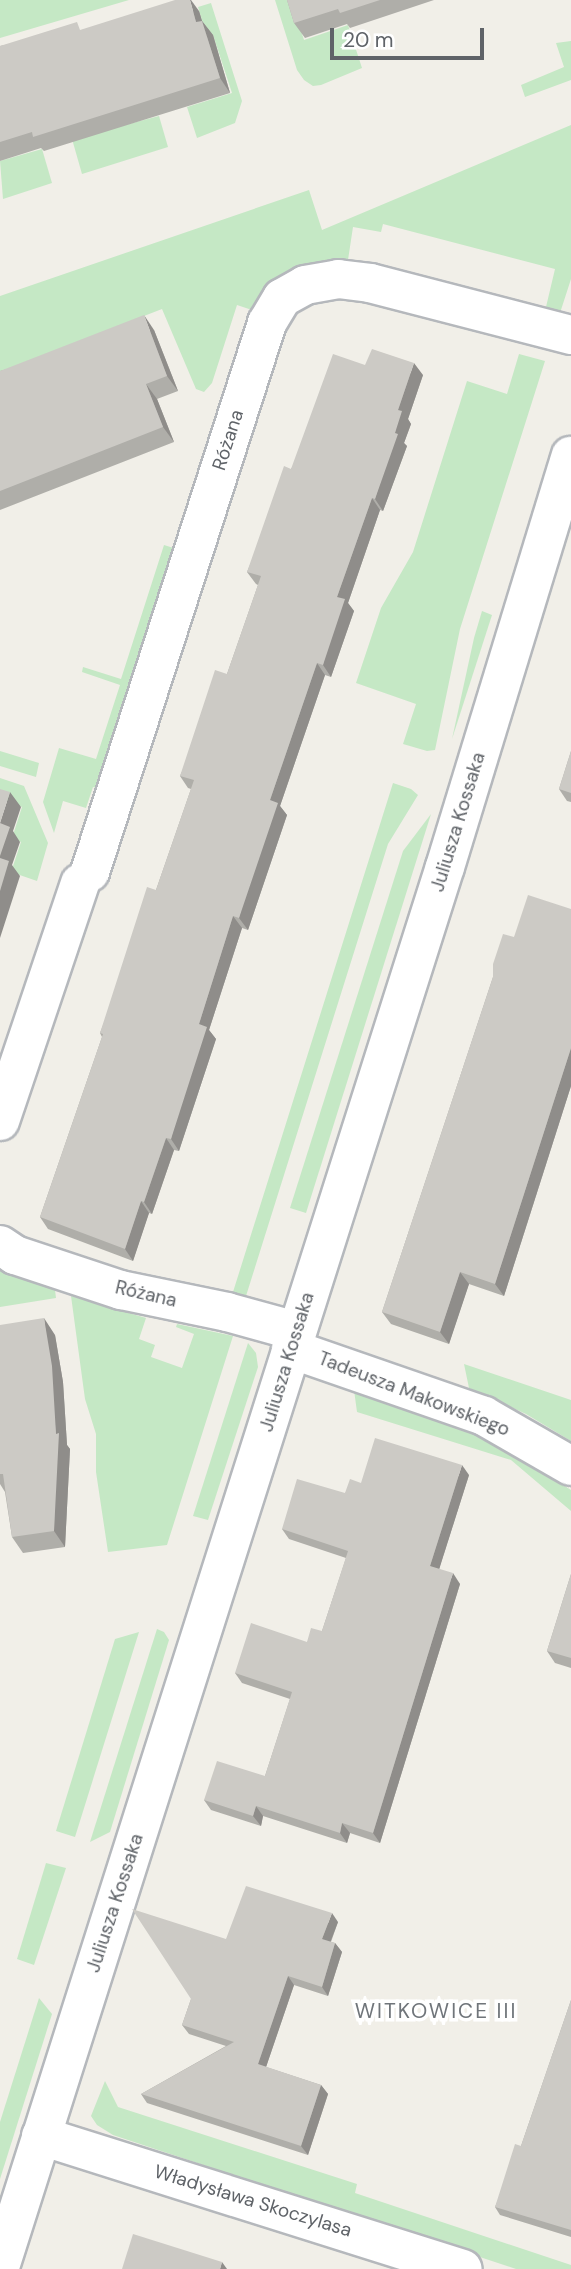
<!DOCTYPE html>
<meta charset="utf-8">
<style>
body{margin:0}
#map{position:relative;width:571px;height:2269px;overflow:hidden;background:#f1efe8;font-family:"DM Sans",sans-serif}
div>[style]{position:absolute}
.green>*{inset:0;background:#c5e8c5}
.roads{filter:drop-shadow(2px 0 #b5b8bc) drop-shadow(-2px 0 #b5b8bc) drop-shadow(0 2px #b5b8bc) drop-shadow(0 -2px #b5b8bc)}
.street>*{height:38px;margin:-19px;padding:0 19px;transform-origin:19px;border-radius:19px;background:#fff}
.wall>*{inset:0;background:#afaea9}
.shaded-wall>*{inset:0;background:#8f8d8a}
.building>*{inset:0;background:#cccac5}
span{translate:-50% -50%;white-space:nowrap;text-align:center;line-height:1.15;-webkit-text-stroke:7px #fff;paint-order:stroke}
.street-label{font-size:19px;color:#5f6368}
.neighbourhood-label{font-size:21px;color:#70757a;letter-spacing:2px}
.scale{position:absolute;left:330px;top:28px;width:154px;height:32px;box-sizing:border-box;border:4px solid #5f6368;border-top:0;padding-left:9px;font-size:21px;line-height:24px;white-space:nowrap;color:#5f6368;-webkit-text-stroke:5px #fff;paint-order:stroke}
</style>
<div id="map">
<div class="green">
<i style="clip-path:polygon(0 0,129px 0,0 38px)"></i>
<i style="clip-path:polygon(275px 0,291px 0,304px 40px,348px 25px,362px 68px,321px 85px,313px 86px,304px 80px,297px 70px)"></i>
<i style="clip-path:polygon(211px 3px,242px 101px,235px 123px,197px 138px,187px 107px,232px 93px,213px 35px,207px 37px,198px 7px)"></i>
<i style="clip-path:polygon(571px 41px,571px 80px,525px 97px,521px 85px,564px 67px,556px 43px)"></i>
<i style="clip-path:polygon(159px 116px,168px 147px,82px 174px,72px 139px)"></i>
<i style="clip-path:polygon(571px 125px,571px 279px,560px 313px,546px 307px,555px 269px,383px 224px,381px 232px,353px 227px,348px 260px,297px 268px,279px 277px,252px 310px,237px 305px,212px 383px,204px 392px,196px 389px,162px 309px,0 372px,0 296px,309px 190px,322px 230px)"></i>
<i style="clip-path:polygon(42px 149px,52px 183px,3px 199px,0 161px)"></i>
<i style="clip-path:polygon(519px 354px,545px 361px,460px 629px,435px 750px,427px 751px,403px 744px,416px 704px,356px 683px,381px 608px,413px 552px,467px 381px,507px 394px)"></i>
<i style="clip-path:polygon(164px 545px,180px 550px,103px 790px,93px 787px,86px 808px,63px 801px,54px 833px,43px 802px,59px 748px,96px 759px,120px 685px,82px 672px,83px 667px,121px 679px)"></i>
<i style="clip-path:polygon(482px 611px,492px 615px,452px 739px,474px 638px)"></i>
<i style="clip-path:polygon(0 751px,39px 763px,36px 777px,0 766px)"></i>
<i style="clip-path:polygon(0 778px,24px 786px,48px 843px,37px 881px,11px 872px,21px 842px,12px 838px,22px 807px,0 799px)"></i>
<i style="clip-path:polygon(393px 783px,411px 789px,418px 795px,388px 844px,246px 1296px,233px 1292px)"></i>
<i style="clip-path:polygon(431px 814px,306px 1213px,290px 1208px,403px 851px)"></i>
<i style="clip-path:polygon(0 1271px,55px 1290px,56px 1298px,0 1307px)"></i>
<i style="clip-path:polygon(71px 1296px,146px 1318px,139px 1339px,155px 1345px,151px 1357px,182px 1368px,194px 1334px,176px 1327px,177px 1324px,233px 1336px,167px 1545px,108px 1552px,96px 1472px,96px 1434px,85px 1399px)"></i>
<i style="clip-path:polygon(248px 1343px,256px 1353px,258px 1367px,208px 1520px,193px 1516px)"></i>
<i style="clip-path:polygon(464px 1364px,571px 1400px,571px 1441px,526px 1414px,469px 1388px)"></i>
<i style="clip-path:polygon(354px 1390px,474px 1432px,509px 1451px,571px 1490px,571px 1511px,511px 1460px,357px 1412px)"></i>
<i style="clip-path:polygon(157px 1629px,164px 1632px,169px 1640px,110px 1832px,90px 1842px)"></i>
<i style="clip-path:polygon(139px 1632px,75px 1837px,56px 1831px,115px 1639px)"></i>
<i style="clip-path:polygon(46px 1863px,66px 1868px,34px 1965px,17px 1959px)"></i>
<i style="clip-path:polygon(39px 1998px,52px 2014px,0 2179px,0 2122px)"></i>
<i style="clip-path:polygon(105px 2081px,118px 2107px,357px 2184px,355px 2193px,571px 2265px,571px 2269px,516px 2269px,113px 2135px,97px 2125px,91px 2116px)"></i>
</div>
<div class="roads">
<div class="street">
<i style="left:90px;top:872px;width:577px;rotate:-72.13deg"></i>
<i style="left:267px;top:323px;width:29px;rotate:-59deg"></i>
<i style="left:282px;top:298px;width:26px;rotate:-29deg"></i>
<i style="left:305px;top:285px;width:34px;rotate:-10deg"></i>
<i style="left:338px;top:279px;width:32px;rotate:7deg"></i>
<i style="left:370px;top:283px;width:208px;rotate:14.5deg"></i>
<i style="left:0;top:1121px;width:251px;rotate:-71.4deg"></i>
<i style="left:0;top:1245px;width:18px;rotate:34deg"></i>
<i style="left:15px;top:1255px;width:112px;rotate:18.3deg"></i>
<i style="left:121px;top:1290px;width:108px;rotate:11.7deg"></i>
<i style="left:227px;top:1312px;width:72px;rotate:15.4deg"></i>
<i style="left:291px;top:1349px;width:204px;rotate:19.1deg"></i>
<i style="left:484px;top:1416px;width:100px;rotate:29.9deg"></i>
<i style="left:41px;top:2136px;width:442px;rotate:17.5deg"></i>
<i style="left:0;top:2267px;width:1469px;rotate:-72.37deg"></i>
<i style="left:445px;top:867px;width:430px;rotate:-73deg"></i>
</div>
</div>
<div class="wall">
<i style="clip-path:polygon(287px 0,434px 0,350px 28px,347px 24px,305px 38px,294px 23px)"></i>
<i style="clip-path:polygon(199px 11px,202px 21px,213px 35px,230px 93px,44px 151px,41px 148px,0 161px,0 46px,82px 30px)"></i>
<i style="clip-path:polygon(154px 330px,178px 391px,157px 399px,174px 442px,0 510px,0 371px)"></i>
<i style="clip-path:polygon(365px 365px,423px 375px,408px 419px,411px 424px,404px 443px,407px 446px,383px 511px,380px 510px,348px 603px,354px 611px,331px 677px,325px 675px,280px 806px,287px 815px,248px 930px,242px 928px,209px 1030px,216px 1039px,179px 1151px,174px 1150px,152px 1214px,149px 1213px,133px 1261px,48px 1229px,40px 1217px,102px 1037px,100px 1033px,156px 890px,191px 789px,188px 788px,180px 776px,227px 674px,258px 585px,256px 584px,247px 572px,291px 469px)"></i>
<i style="clip-path:polygon(571px 751px,571px 802px,567px 801px,559px 789px)"></i>
<i style="clip-path:polygon(571px 909px,571px 1086px,504px 1296px,469px 1284px,449px 1344px,391px 1324px,382px 1312px,493px 977px,514px 937px)"></i>
<i style="clip-path:polygon(0 1325px,55px 1335px,63px 1382px,67px 1445px,70px 1449px,65px 1547px,23px 1553px,12px 1537px,5px 1492px,0 1484px)"></i>
<i style="clip-path:polygon(469px 1475px,439px 1569px,460px 1584px,380px 1843px,350px 1833px,347px 1843px,263px 1816px,261px 1826px,211px 1810px,204px 1800px,265px 1776px,290px 1699px,242px 1683px,235px 1673px,307px 1642px,322px 1631px,346px 1558px,289px 1539px,282px 1529px,345px 1493px,361px 1483px)"></i>
<i style="clip-path:polygon(571px 1574px,571px 1668px,555px 1663px,547px 1651px)"></i>
<i style="clip-path:polygon(338px 1922px,331px 1942px,335px 1943px,342px 1952px,328px 1996px,294px 1985px,266px 2067px,321px 2085px,328px 2094px,308px 2155px,147px 2103px,141px 2094px,226px 2046px,189px 2034px,182px 2025px,191px 1999px,226px 1939px)"></i>
<i style="clip-path:polygon(571px 2000px,571px 2237px,500px 2215px,495px 2207px,521px 2146px)"></i>
</div>
<div class="shaded-wall">
<i style="clip-path:polygon(190px 0,191px 0,199px 11px,207px 37px,196px 22px)"></i>
<i style="clip-path:polygon(202px 21px,213px 35px,230px 93px,220px 78px)"></i>
<i style="clip-path:polygon(144px 315px,154px 330px,178px 391px,167px 376px)"></i>
<i style="clip-path:polygon(414px 363px,423px 375px,408px 419px,411px 424px,404px 443px,407px 446px,383px 511px,375px 499px,395px 433px,398px 410px)"></i>
<i style="clip-path:polygon(146px 384px,157px 399px,174px 442px,163px 427px)"></i>
<i style="clip-path:polygon(372px 498px,380px 510px,348px 603px,354px 611px,331px 677px,323px 665px,337px 597px)"></i>
<i style="clip-path:polygon(317px 663px,325px 675px,280px 806px,287px 815px,248px 930px,239px 918px,270px 800px)"></i>
<i style="clip-path:polygon(10px 792px,21px 807px,13px 831px,20px 842px,12px 865px,20px 876px,0 938px,0 823px)"></i>
<i style="clip-path:polygon(233px 916px,242px 928px,209px 1030px,216px 1039px,179px 1151px,171px 1139px,199px 1024px)"></i>
<i style="clip-path:polygon(571px 1048px,571px 1086px,504px 1296px,495px 1284px)"></i>
<i style="clip-path:polygon(166px 1138px,174px 1150px,152px 1214px,144px 1202px)"></i>
<i style="clip-path:polygon(141px 1201px,149px 1213px,133px 1261px,125px 1249px)"></i>
<i style="clip-path:polygon(460px 1272px,469px 1284px,449px 1344px,440px 1332px)"></i>
<i style="clip-path:polygon(44px 1318px,55px 1335px,63px 1382px,67px 1445px,70px 1449px,65px 1547px,54px 1531px,56px 1434px)"></i>
<i style="clip-path:polygon(462px 1465px,469px 1475px,437px 1576px,430px 1566px)"></i>
<i style="clip-path:polygon(453px 1573px,460px 1584px,380px 1843px,373px 1833px)"></i>
<i style="clip-path:polygon(256px 1806px,263px 1816px,261px 1826px,253px 1816px)"></i>
<i style="clip-path:polygon(342px 1823px,350px 1833px,347px 1843px,340px 1833px)"></i>
<i style="clip-path:polygon(332px 1913px,338px 1922px,328px 1948px,322px 1939px)"></i>
<i style="clip-path:polygon(335px 1943px,342px 1952px,328px 1996px,322px 1987px)"></i>
<i style="clip-path:polygon(288px 1976px,294px 1985px,264px 2073px,258px 2064px)"></i>
<i style="clip-path:polygon(321px 2085px,328px 2094px,308px 2155px,301px 2146px)"></i>
<i style="clip-path:polygon(222px 2262px,227px 2269px,220px 2269px)"></i>
</div>
<div class="building">
<i style="clip-path:polygon(175px 0,190px 0,196px 22px,202px 21px,220px 78px,33px 137px,32px 132px,0 142px,0 46px,77px 22px,80px 30px)"></i>
<i style="clip-path:polygon(287px 0,380px 0,340px 13px,338px 9px,294px 23px)"></i>
<i style="clip-path:polygon(144px 315px,167px 376px,146px 384px,163px 427px,0 491px,0 371px)"></i>
<i style="clip-path:polygon(372px 349px,414px 363px,398px 410px,402px 411px,395px 433px,398px 434px,375px 499px,372px 498px,337px 597px,345px 599px,323px 665px,317px 663px,270px 800px,278px 803px,239px 918px,233px 916px,199px 1024px,207px 1027px,171px 1139px,166px 1138px,144px 1202px,141px 1201px,125px 1249px,40px 1217px,103px 1034px,100px 1033px,147px 887px,156px 890px,194px 780px,180px 776px,215px 670px,227px 674px,261px 576px,247px 572px,284px 466px,291px 469px,333px 354px,365px 365px)"></i>
<i style="clip-path:polygon(571px 751px,571px 793px,559px 789px)"></i>
<i style="clip-path:polygon(0 789px,10px 792px,0 823px,10px 827px,0 856px)"></i>
<i style="clip-path:polygon(0 858px,9px 861px,0 891px)"></i>
<i style="clip-path:polygon(528px 895px,571px 909px,571px 1048px,495px 1284px,460px 1272px,440px 1332px,382px 1312px,493px 977px,493px 964px,503px 934px,514px 937px)"></i>
<i style="clip-path:polygon(44px 1318px,52px 1366px,56px 1434px,59px 1433px,54px 1531px,12px 1537px,3px 1474px,0 1474px,0 1325px)"></i>
<i style="clip-path:polygon(375px 1438px,462px 1465px,430px 1566px,453px 1573px,373px 1833px,342px 1823px,340px 1833px,256px 1806px,253px 1816px,204px 1800px,217px 1761px,265px 1776px,292px 1692px,235px 1673px,251px 1623px,307px 1642px,311px 1628px,322px 1631px,348px 1551px,282px 1529px,297px 1479px,345px 1493px,350px 1479px,361px 1483px)"></i>
<i style="clip-path:polygon(571px 1574px,571px 1658px,547px 1651px)"></i>
<i style="clip-path:polygon(246px 1886px,332px 1913px,322px 1939px,335px 1943px,322px 1987px,288px 1976px,258px 2064px,321px 2085px,301px 2146px,141px 2094px,234px 2042px,182px 2025px,191px 1999px,132px 1909px,226px 1939px)"></i>
<i style="clip-path:polygon(571px 2000px,571px 2230px,495px 2207px,515px 2144px,521px 2146px)"></i>
<i style="clip-path:polygon(133px 2234px,222px 2262px,220px 2269px,122px 2269px)"></i>
</div>
<div class="street-label">
<span style="left:228px;top:440px;rotate:-72deg">Różana</span>
<span style="left:458px;top:822px;rotate:-73deg">Juliusza Kossaka</span>
<span style="left:146px;top:1294px;rotate:13deg">Różana</span>
<span style="left:287px;top:1362px;rotate:-73deg">Juliusza Kossaka</span>
<span style="left:414px;top:1394px;rotate:21deg">Tadeusza Makowskiego</span>
<span style="left:115px;top:1903px;rotate:-72deg">Juliusza Kossaka</span>
<span style="left:253px;top:2201px;rotate:17deg">Władysława Skoczylasa</span>
</div>
<div class="neighbourhood-label">
<span style="left:436px;top:2011px">WITKOWICE III</span>
</div>
<div class="scale">20 m</div>
</div>
